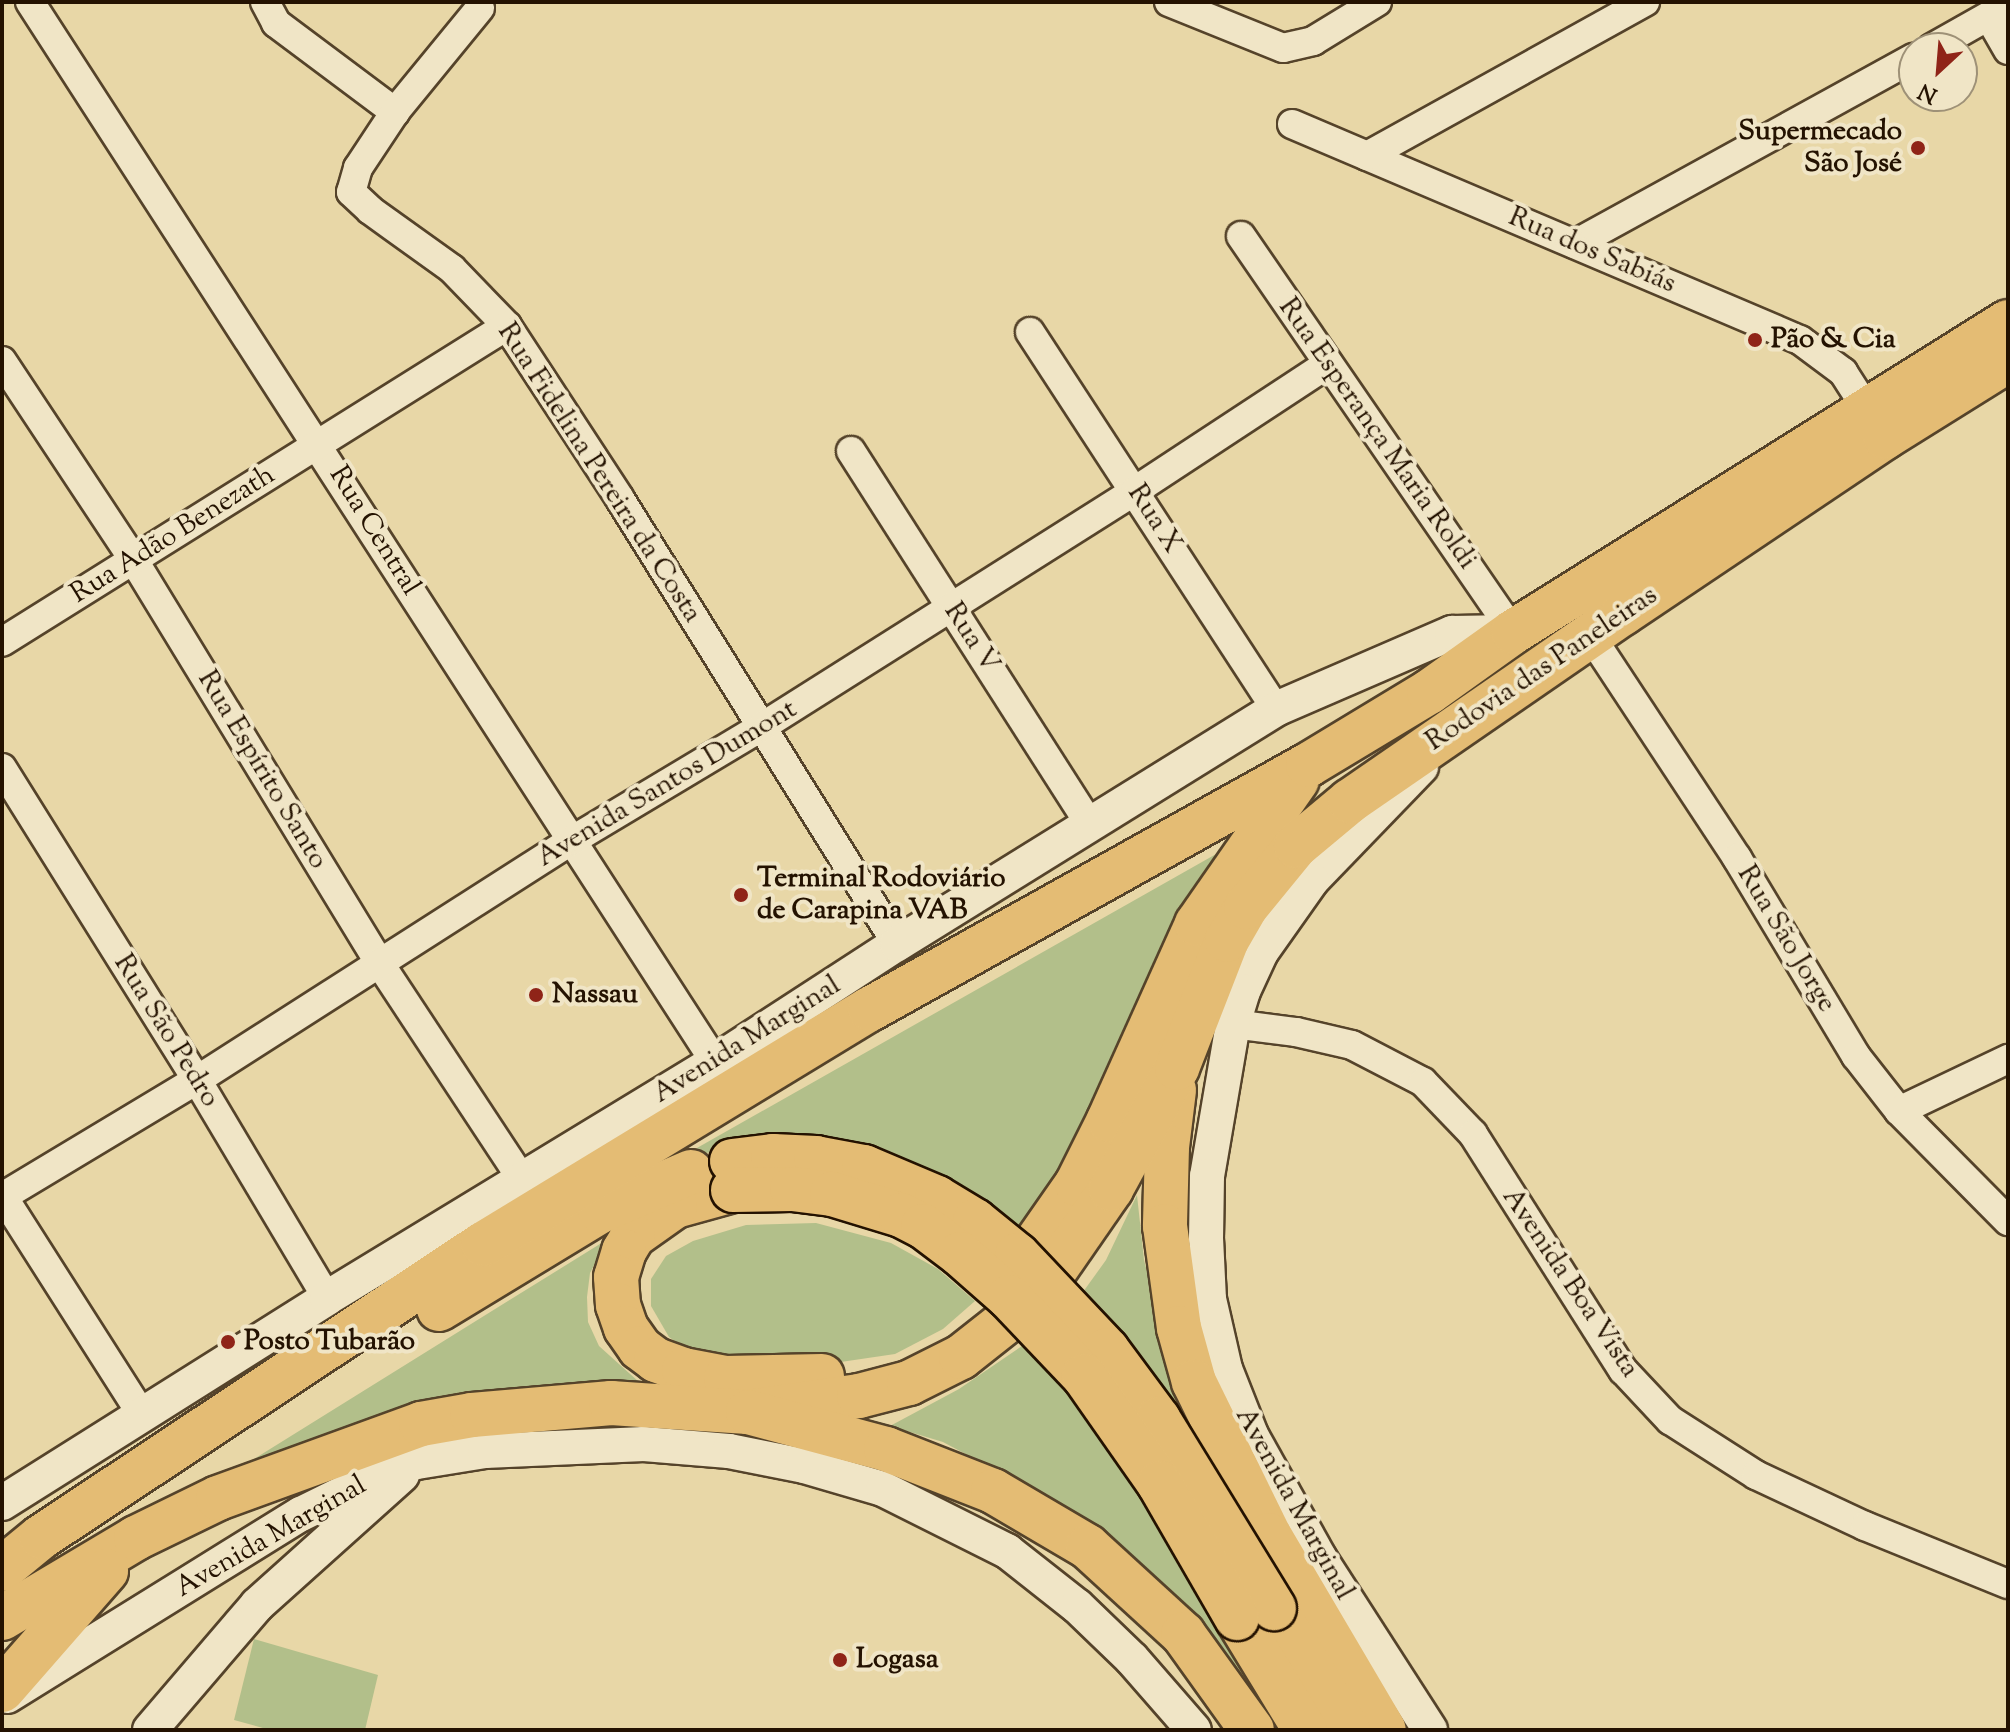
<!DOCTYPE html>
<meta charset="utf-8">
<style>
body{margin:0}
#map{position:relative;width:2010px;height:1732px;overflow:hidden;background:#e8d7a7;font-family:"Sorts Mill Goudy",serif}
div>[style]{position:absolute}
.green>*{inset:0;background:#b2bf8a}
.roads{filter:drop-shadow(2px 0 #55432a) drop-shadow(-2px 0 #55432a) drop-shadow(0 2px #55432a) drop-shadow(0 -2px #55432a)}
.minor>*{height:28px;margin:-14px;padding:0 14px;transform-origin:14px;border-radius:14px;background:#f0e5c6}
.tertiary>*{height:34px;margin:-17px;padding:0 17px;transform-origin:17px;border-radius:17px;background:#f0e5c6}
.primary>*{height:44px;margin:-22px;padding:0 22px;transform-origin:22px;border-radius:22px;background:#e4bc74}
.bridges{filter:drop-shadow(2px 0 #241201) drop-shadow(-2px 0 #241201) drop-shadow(0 2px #241201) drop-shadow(0 -2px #241201)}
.primary-bridge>*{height:44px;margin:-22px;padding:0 22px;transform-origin:22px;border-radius:22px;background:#e4bc74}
.dots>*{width:22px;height:22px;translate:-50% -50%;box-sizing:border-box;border:4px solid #f0e5c6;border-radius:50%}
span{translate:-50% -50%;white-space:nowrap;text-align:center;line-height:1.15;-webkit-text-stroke:8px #f0e5c6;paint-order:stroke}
.poi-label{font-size:28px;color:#241201;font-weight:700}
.right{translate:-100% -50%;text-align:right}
.left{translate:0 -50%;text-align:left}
.street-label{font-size:28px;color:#241201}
.frame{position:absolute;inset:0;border:4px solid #241201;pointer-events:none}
.north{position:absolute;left:1898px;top:32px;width:80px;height:80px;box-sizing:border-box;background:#f0e5c6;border:2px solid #9e9177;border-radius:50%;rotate:206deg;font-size:22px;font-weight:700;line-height:32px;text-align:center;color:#241201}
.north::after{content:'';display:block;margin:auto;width:28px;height:36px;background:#8f2418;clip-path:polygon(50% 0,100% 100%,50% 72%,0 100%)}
</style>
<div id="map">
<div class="green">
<i style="clip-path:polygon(1255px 832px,1031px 1238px,993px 1206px,953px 1186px,739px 1145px,674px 1161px)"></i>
<i style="clip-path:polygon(1137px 1195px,1144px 1260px,1187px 1427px,1130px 1340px,1083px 1292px,1106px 1260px)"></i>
<i style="clip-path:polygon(816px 1223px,891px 1243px,938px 1269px,975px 1301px,943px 1329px,895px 1354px,834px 1363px,766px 1368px,691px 1353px,669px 1337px,651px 1306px,651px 1279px,666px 1256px,693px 1241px,746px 1225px)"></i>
<i style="clip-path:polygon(608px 1239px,590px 1273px,587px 1297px,588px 1322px,599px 1346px,639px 1382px,678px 1392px,343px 1430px,249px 1462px)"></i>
<i style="clip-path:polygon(1022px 1346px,1051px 1368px,1106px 1438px,1283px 1730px,1273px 1730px,1033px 1490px,943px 1442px,890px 1426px,959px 1389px)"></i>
<i style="clip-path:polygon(254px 1639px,378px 1675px,365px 1730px,270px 1730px,234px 1720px)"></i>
</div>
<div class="roads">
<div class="minor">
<i style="left:30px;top:2px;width:1262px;rotate:57.13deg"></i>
<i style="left:265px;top:2px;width:24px;rotate:62deg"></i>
<i style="left:276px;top:23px;width:149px;rotate:36.8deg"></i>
<i style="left:1169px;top:2px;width:123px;rotate:22deg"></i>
<i style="left:1283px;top:48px;width:31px;rotate:-13deg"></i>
<i style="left:1313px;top:41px;width:75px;rotate:-31.4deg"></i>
<i style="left:480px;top:8px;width:134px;rotate:129.3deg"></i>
<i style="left:395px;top:112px;width:67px;rotate:123.5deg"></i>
<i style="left:358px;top:168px;width:25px;rotate:106deg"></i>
<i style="left:351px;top:192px;width:26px;rotate:43deg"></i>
<i style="left:370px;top:210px;width:101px;rotate:35.7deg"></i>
<i style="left:452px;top:269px;width:79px;rotate:46deg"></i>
<i style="left:507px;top:326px;width:207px;rotate:56.8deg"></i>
<i style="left:620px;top:499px;width:524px;rotate:58.1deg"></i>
<i style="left:1989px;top:17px;width:38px;rotate:60deg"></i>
<i style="left:1932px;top:48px;width:87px;rotate:-29.5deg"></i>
<i style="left:1292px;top:124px;width:552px;rotate:23.04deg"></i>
<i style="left:1800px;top:340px;width:54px;rotate:36.7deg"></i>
<i style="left:1843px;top:372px;width:46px;rotate:57.3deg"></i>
<i style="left:1367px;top:156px;width:318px;rotate:-29deg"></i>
<i style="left:1241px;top:236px;width:480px;rotate:55.5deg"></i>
<i style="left:1575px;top:244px;width:387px;rotate:-28.8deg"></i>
<i style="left:1030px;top:332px;width:450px;rotate:56.9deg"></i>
<i style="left:2px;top:361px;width:237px;rotate:56.5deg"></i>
<i style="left:133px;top:559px;width:474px;rotate:58.6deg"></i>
<i style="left:380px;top:964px;width:258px;rotate:56.6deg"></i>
<i style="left:851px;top:451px;width:443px;rotate:57.4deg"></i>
<i style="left:1590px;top:635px;width:267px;rotate:56.6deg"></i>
<i style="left:1737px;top:858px;width:231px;rotate:59deg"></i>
<i style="left:1856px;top:1056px;width:70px;rotate:52deg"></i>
<i style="left:1899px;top:1111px;width:155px;rotate:45.3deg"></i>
<i style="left:2px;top:642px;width:596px;rotate:-32.04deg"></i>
<i style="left:2px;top:768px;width:368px;rotate:58deg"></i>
<i style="left:197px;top:1080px;width:254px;rotate:59.2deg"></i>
<i style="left:1233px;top:1024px;width:64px;rotate:7.2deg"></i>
<i style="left:1296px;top:1032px;width:57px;rotate:13.1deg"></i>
<i style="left:1352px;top:1045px;width:80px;rotate:27.5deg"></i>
<i style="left:1423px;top:1082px;width:72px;rotate:46.1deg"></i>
<i style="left:1473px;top:1134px;width:280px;rotate:57.6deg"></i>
<i style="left:1623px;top:1370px;width:69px;rotate:46.8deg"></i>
<i style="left:1670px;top:1420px;width:102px;rotate:32.6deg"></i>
<i style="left:1756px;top:1475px;width:120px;rotate:25.1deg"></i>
<i style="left:1865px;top:1526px;width:154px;rotate:22.1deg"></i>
<i style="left:1899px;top:1111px;width:121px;rotate:-25.5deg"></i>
<i style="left:2px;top:1195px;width:261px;rotate:57.5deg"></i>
<i style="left:2px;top:1197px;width:227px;rotate:-31deg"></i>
<i style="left:197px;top:1080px;width:444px;rotate:-32.6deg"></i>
<i style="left:571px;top:841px;width:220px;rotate:-30.9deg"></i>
<i style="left:760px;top:728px;width:445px;rotate:-32.3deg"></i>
<i style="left:1136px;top:490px;width:230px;rotate:-33.3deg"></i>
</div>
<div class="tertiary">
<i style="left:1421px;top:767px;width:157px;rotate:134deg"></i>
<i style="left:1312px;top:880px;width:88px;rotate:125.3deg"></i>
<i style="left:1261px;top:952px;width:43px;rotate:114.8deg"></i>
<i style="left:1243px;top:991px;width:34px;rotate:107deg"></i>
<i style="left:1233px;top:1024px;width:154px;rotate:99.7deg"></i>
<i style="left:1207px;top:1176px;width:62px;rotate:90.9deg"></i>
<i style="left:1206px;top:1238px;width:61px;rotate:87.2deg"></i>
<i style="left:1209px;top:1299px;width:72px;rotate:77.1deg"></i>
<i style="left:1225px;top:1369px;width:71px;rotate:68.5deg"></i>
<i style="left:1251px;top:1435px;width:142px;rotate:60.9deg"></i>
<i style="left:1320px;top:1559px;width:203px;rotate:57.2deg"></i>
<i style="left:2px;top:1503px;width:384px;rotate:-32.2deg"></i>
<i style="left:327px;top:1298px;width:454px;rotate:-31.3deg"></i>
<i style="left:715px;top:1062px;width:217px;rotate:-33deg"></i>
<i style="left:897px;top:944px;width:446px;rotate:-31.8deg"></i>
<i style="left:1276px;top:709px;width:192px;rotate:-23.4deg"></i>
<i style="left:1452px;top:633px;width:61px;rotate:-0.9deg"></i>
<i style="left:7px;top:1696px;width:346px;rotate:-31.8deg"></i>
<i style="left:301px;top:1514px;width:99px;rotate:-26.3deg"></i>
<i style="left:390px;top:1470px;width:28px;rotate:-17deg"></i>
<i style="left:417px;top:1462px;width:69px;rotate:-9.2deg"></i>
<i style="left:485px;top:1451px;width:159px;rotate:-2.5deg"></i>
<i style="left:644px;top:1444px;width:85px;rotate:4.7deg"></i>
<i style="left:729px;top:1451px;width:76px;rotate:11.3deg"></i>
<i style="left:804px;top:1466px;width:82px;rotate:16.2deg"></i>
<i style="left:883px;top:1489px;width:139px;rotate:26.6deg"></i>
<i style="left:1007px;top:1551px;width:89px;rotate:38.2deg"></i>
<i style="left:1077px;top:1606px;width:76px;rotate:43.9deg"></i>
<i style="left:1132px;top:1659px;width:94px;rotate:48.9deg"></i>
<i style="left:150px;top:1730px;width:165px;rotate:-49.4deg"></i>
<i style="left:257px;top:1605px;width:195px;rotate:-41.9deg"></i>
</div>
<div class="primary">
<i style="left:1174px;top:1090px;width:57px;rotate:97deg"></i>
<i style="left:1167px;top:1147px;width:79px;rotate:91.5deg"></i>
<i style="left:1165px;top:1226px;width:103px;rotate:82.2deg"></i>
<i style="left:1179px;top:1328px;width:56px;rotate:74.5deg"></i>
<i style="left:1194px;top:1382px;width:170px;rotate:63.9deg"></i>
<i style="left:1269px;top:1535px;width:226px;rotate:59.5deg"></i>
<i style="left:733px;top:1190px;width:60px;rotate:164.6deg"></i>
<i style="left:675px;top:1206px;width:52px;rotate:144.5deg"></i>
<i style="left:633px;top:1236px;width:17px;rotate:121deg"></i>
<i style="left:624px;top:1251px;width:27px;rotate:107deg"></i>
<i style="left:616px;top:1277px;width:28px;rotate:86deg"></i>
<i style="left:618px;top:1305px;width:24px;rotate:71deg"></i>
<i style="left:626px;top:1328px;width:24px;rotate:55deg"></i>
<i style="left:640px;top:1348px;width:20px;rotate:37deg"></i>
<i style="left:656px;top:1360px;width:30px;rotate:20deg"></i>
<i style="left:684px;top:1370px;width:43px;rotate:10.8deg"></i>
<i style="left:726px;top:1378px;width:96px;rotate:-1.2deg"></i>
<i style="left:1017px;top:1270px;width:105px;rotate:-55.1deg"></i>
<i style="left:1077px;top:1184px;width:72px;rotate:-63.4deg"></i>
<i style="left:1109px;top:1120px;width:215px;rotate:-65.8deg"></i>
<i style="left:1197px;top:924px;width:175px;rotate:-55.2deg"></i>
<i style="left:439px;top:1309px;width:188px;rotate:-31.3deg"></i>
<i style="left:600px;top:1211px;width:99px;rotate:-23.2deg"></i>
<i style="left:748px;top:1412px;width:112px;rotate:-8.2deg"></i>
<i style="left:859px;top:1396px;width:52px;rotate:-14.6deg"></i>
<i style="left:909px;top:1383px;width:58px;rotate:-26.6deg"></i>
<i style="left:961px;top:1357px;width:73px;rotate:-38.3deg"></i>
<i style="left:1018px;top:1312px;width:44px;rotate:-46.8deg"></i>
<i style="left:1048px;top:1280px;width:111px;rotate:-55.3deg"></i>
<i style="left:1111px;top:1189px;width:138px;rotate:-61.4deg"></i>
<i style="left:1177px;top:1068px;width:137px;rotate:-68.7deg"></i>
<i style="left:1227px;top:940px;width:38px;rotate:-60deg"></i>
<i style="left:1246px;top:907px;width:79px;rotate:-50.7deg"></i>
<i style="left:1296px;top:846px;width:70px;rotate:-39.8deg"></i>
<i style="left:1350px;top:801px;width:331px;rotate:-34.6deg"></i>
<i style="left:1623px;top:613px;width:316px;rotate:-33.9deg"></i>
<i style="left:1885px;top:437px;width:145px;rotate:-32deg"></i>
<i style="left:2px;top:1569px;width:50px;rotate:-39.4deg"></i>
<i style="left:41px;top:1537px;width:530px;rotate:-33.54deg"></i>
<i style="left:483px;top:1244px;width:453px;rotate:-31.3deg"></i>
<i style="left:870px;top:1009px;width:501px;rotate:-29.12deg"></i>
<i style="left:1308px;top:765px;width:141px;rotate:-31.1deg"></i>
<i style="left:1429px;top:692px;width:103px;rotate:-35.5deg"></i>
<i style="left:1513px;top:632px;width:584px;rotate:-32.06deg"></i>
<i style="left:1274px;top:1608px;width:143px;rotate:58.8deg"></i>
<i style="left:2px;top:1618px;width:156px;rotate:-30.8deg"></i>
<i style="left:136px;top:1538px;width:91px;rotate:-26deg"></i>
<i style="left:218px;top:1498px;width:216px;rotate:-20deg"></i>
<i style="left:421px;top:1424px;width:52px;rotate:-10deg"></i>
<i style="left:472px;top:1415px;width:140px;rotate:-4.9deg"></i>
<i style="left:611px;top:1403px;width:137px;rotate:3.8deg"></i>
<i style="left:748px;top:1412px;width:143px;rotate:15deg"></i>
<i style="left:886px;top:1449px;width:115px;rotate:21.4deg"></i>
<i style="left:993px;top:1491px;width:110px;rotate:30.5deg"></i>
<i style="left:1088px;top:1547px;width:129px;rotate:42.5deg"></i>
<i style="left:1183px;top:1634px;width:118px;rotate:54.3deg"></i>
<i style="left:1237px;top:1618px;width:131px;rotate:58.7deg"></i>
<i style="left:2px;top:1690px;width:158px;rotate:-48.8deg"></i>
</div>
</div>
<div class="bridges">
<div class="primary-bridge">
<i style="left:732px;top:1161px;width:41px;rotate:-7deg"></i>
<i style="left:773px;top:1156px;width:43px;rotate:2.7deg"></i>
<i style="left:816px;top:1158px;width:49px;rotate:10.6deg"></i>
<i style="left:864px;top:1167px;width:79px;rotate:23deg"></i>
<i style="left:937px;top:1198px;width:44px;rotate:31.2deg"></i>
<i style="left:975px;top:1221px;width:54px;rotate:39deg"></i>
<i style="left:1017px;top:1255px;width:131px;rotate:46.5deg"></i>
<i style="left:1107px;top:1350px;width:86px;rotate:53.5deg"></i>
<i style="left:1158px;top:1419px;width:222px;rotate:58.5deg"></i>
<i style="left:733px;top:1190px;width:59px;rotate:-1deg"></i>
<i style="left:792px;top:1189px;width:40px;rotate:7.1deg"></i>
<i style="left:832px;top:1194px;width:72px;rotate:16.9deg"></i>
<i style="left:901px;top:1215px;width:25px;rotate:27deg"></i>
<i style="left:923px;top:1226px;width:46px;rotate:37.1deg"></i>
<i style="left:960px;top:1254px;width:65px;rotate:41.3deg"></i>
<i style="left:1009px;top:1297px;width:109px;rotate:46.5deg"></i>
<i style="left:1084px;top:1376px;width:131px;rotate:55deg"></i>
<i style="left:1159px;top:1483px;width:156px;rotate:60deg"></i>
</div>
</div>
<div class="dots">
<i style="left:1918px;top:148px;background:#8f2418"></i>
<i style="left:1755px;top:340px;background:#8f2418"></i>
<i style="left:741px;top:895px;background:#8f2418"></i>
<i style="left:536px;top:995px;background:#8f2418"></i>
<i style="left:228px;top:1342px;background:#8f2418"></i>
<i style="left:840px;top:1660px;background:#8f2418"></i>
</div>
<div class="poi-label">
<span class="right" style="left:1902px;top:148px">Supermecado<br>São José</span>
<span class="left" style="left:1771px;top:340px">Pão &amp; Cia</span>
<span class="left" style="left:757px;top:895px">Terminal Rodoviário<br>de Carapina VAB</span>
<span class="left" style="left:552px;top:995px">Nassau</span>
<span class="left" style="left:244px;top:1342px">Posto Tubarão</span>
<span class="left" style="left:856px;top:1660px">Logasa</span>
</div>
<div class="street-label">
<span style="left:1592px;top:251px;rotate:23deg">Rua dos Sabiás</span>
<span style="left:1377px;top:434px;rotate:55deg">Rua Esperança Maria Roldi</span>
<span style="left:599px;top:473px;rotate:57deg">Rua Fidelina Pereira da Costa</span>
<span style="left:1154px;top:519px;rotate:57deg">Rua X</span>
<span style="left:374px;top:531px;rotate:58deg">Rua Central</span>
<span style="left:173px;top:535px;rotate:-32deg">Rua Adão Benezath</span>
<span style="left:971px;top:638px;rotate:57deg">Rua V</span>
<span style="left:1542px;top:669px;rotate:-34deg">Rodovia das Paneleiras</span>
<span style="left:262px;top:770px;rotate:59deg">Rua Espírito Santo</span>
<span style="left:667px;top:784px;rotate:-31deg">Avenida Santos Dumont</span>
<span style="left:1786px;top:939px;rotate:59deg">Rua São Jorge</span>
<span style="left:166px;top:1031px;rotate:58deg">Rua São Pedro</span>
<span style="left:747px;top:1040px;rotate:-32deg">Avenida Marginal</span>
<span style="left:1570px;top:1283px;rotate:56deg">Avenida Boa Vista</span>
<span style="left:1294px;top:1504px;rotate:61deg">Avenida Marginal</span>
<span style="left:271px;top:1537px;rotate:-30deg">Avenida Marginal</span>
</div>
<div class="frame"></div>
<div class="north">N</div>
</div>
